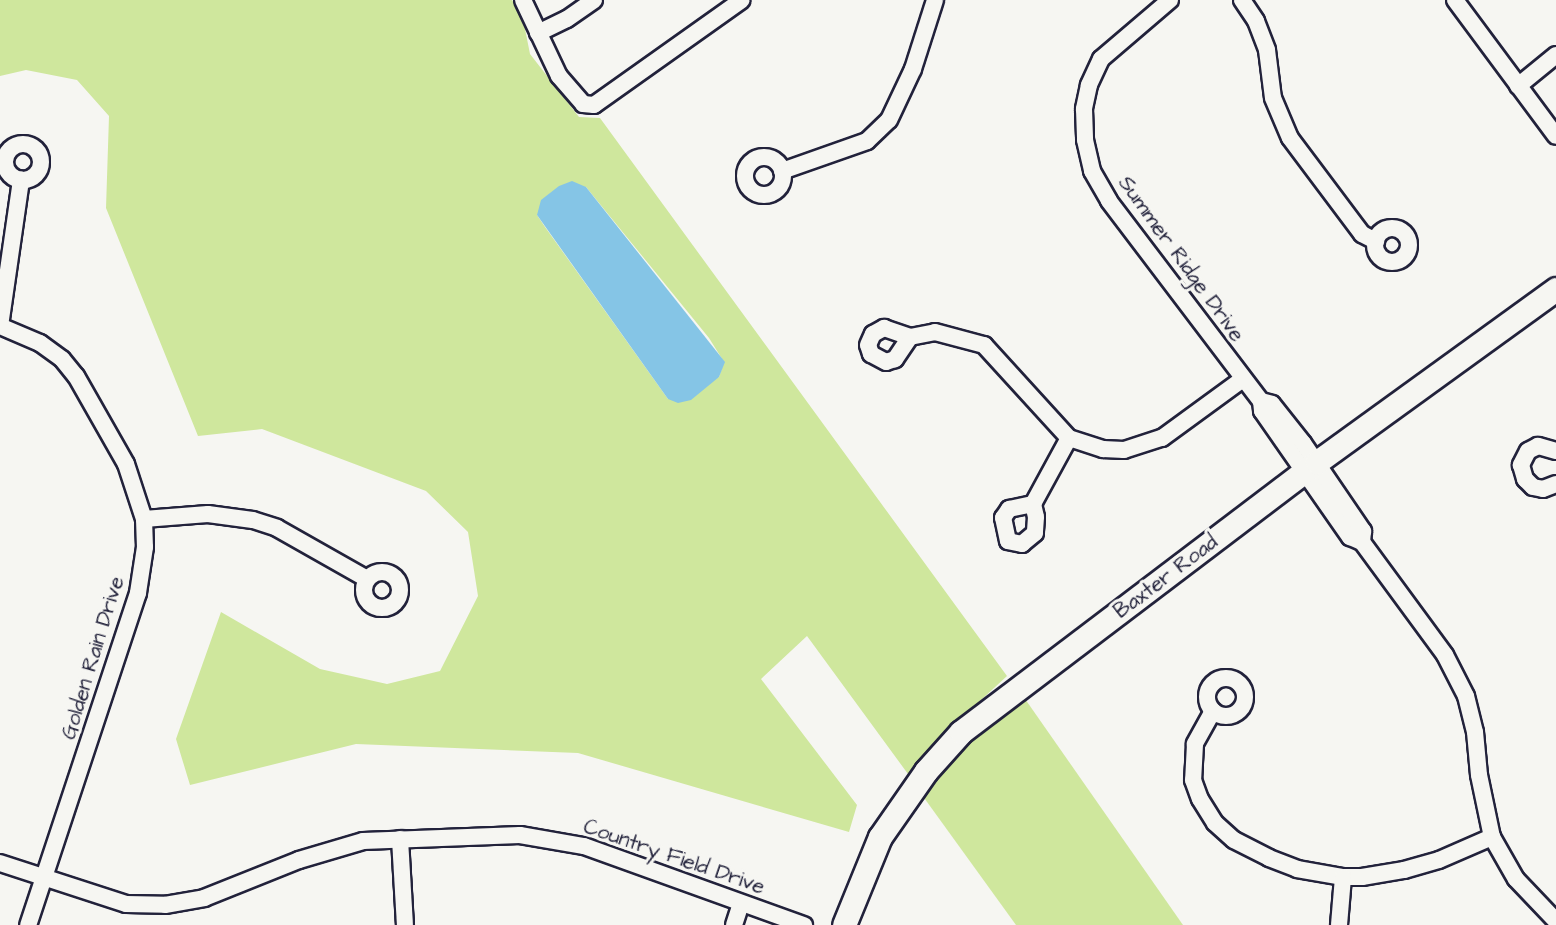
<!DOCTYPE html>
<style>
body{margin:0}
#map{position:relative;width:1556px;height:925px;overflow:hidden;background:#f6f6f2;font-family:"Architects Daughter",sans-serif}
div>[style]{position:absolute}
.green>*{inset:0;background:#cfe79d}
.water>*{inset:0;background:#85c5e6}
.roads{filter:drop-shadow(2px 0 #22223b) drop-shadow(-2px 0 #22223b) drop-shadow(0 2px #22223b) drop-shadow(0 -2px #22223b)}
.street>*{height:16px;margin:-8px;padding:0 8px;transform-origin:8px;border-radius:8px;background:#f6f6f2}
.street>.ring{margin:-8px;padding:0;box-sizing:content-box;background:none;border:16px solid #f6f6f2;border-radius:50%}
.secondary>*{height:23px;margin:-11.5px;padding:0 11.5px;transform-origin:11.5px;border-radius:11.5px;background:#f6f6f2}
span{translate:-50% -50%;white-space:nowrap;text-align:center;line-height:1.15;-webkit-text-stroke:6px #f6f6f2;paint-order:stroke}
.street-label{font-size:21px;color:#22223b}
</style>
<div id="map">
<div class="green">
<i style="clip-path:polygon(evenodd,0 0,512px 0,522px 14px,530px 54px,579px 117px,600px 118px,1007px 676px,955px 724px,908px 774px,807px 636px,761px 679px,857px 805px,849px 832px,578px 753px,356px 744px,190px 785px,176px 739px,221px 612px,320px 669px,387px 684px,440px 671px,478px 596px,468px 532px,426px 491px,262px 429px,198px 436px,106px 208px,109px 116px,77px 80px,26px 70px,0 76px,0 0,586px 187px,709px 338px,724px 362px,719px 377px,668px 399px,545px 227px,537px 215px,586px 187px)"></i>
<i style="clip-path:polygon(1023px 696px,1183px 925px,1016px 925px,922px 795px,978px 731px)"></i>
</div>
<div class="water">
<i style="clip-path:polygon(572px 181px,586px 187px,725px 362px,719px 377px,691px 400px,678px 403px,668px 399px,537px 215px,541px 200px,559px 186px)"></i>
</div>
<div class="roads">
<div class="street">
<i style="left:523px;top:0;width:84px;rotate:64.7deg"></i>
<i style="left:559px;top:76px;width:37px;rotate:49deg"></i>
<i style="left:583px;top:104px;width:11px;rotate:5deg"></i>
<i style="left:594px;top:105px;width:181px;rotate:-35.4deg"></i>
<i style="left:1170px;top:0;width:91px;rotate:139.5deg"></i>
<i style="left:1101px;top:59px;width:29px;rotate:115deg"></i>
<i style="left:1089px;top:85px;width:25px;rotate:102deg"></i>
<i style="left:1084px;top:109px;width:31px;rotate:88deg"></i>
<i style="left:1085px;top:140px;width:32px;rotate:77deg"></i>
<i style="left:1092px;top:171px;width:34px;rotate:60deg"></i>
<i style="left:1109px;top:201px;width:251px;rotate:52.8deg"></i>
<i style="left:1261px;top:401px;width:10px;rotate:84deg"></i>
<i style="left:1262px;top:411px;width:154px;rotate:55.1deg"></i>
<i style="left:1350px;top:537px;width:13px;rotate:23deg"></i>
<i style="left:1362px;top:542px;width:140px;rotate:53.7deg"></i>
<i style="left:1445px;top:655px;width:46px;rotate:62.9deg"></i>
<i style="left:1466px;top:696px;width:37px;rotate:76deg"></i>
<i style="left:1475px;top:732px;width:43px;rotate:84.7deg"></i>
<i style="left:1479px;top:775px;width:63px;rotate:78.2deg"></i>
<i style="left:1492px;top:837px;width:48px;rotate:60.3deg"></i>
<i style="left:1516px;top:879px;width:58px;rotate:46.4deg"></i>
<i style="left:1242px;top:0;width:25px;rotate:56deg"></i>
<i style="left:1256px;top:21px;width:31px;rotate:69deg"></i>
<i style="left:1267px;top:50px;width:48px;rotate:82.9deg"></i>
<i style="left:1273px;top:98px;width:43px;rotate:67deg"></i>
<i style="left:1290px;top:138px;width:120px;rotate:53.1deg"></i>
<i style="left:1362px;top:234px;width:16px;rotate:27deg"></i>
<i style="left:1455px;top:0;width:169px;rotate:53.4deg"></i>
<i style="left:538px;top:33px;width:32px;rotate:-26deg"></i>
<i style="left:567px;top:19px;width:33px;rotate:-35deg"></i>
<i style="left:1518px;top:86px;width:49px;rotate:-39.2deg"></i>
<i class="ring" style="left:5px;top:144px;width:20px;height:20px"></i>
<i class="ring" style="left:745px;top:157px;width:22px;height:22px"></i>
<i style="left:782px;top:171px;width:90px;rotate:-19.4deg"></i>
<i style="left:867px;top:141px;width:30px;rotate:-44deg"></i>
<i style="left:889px;top:120px;width:56px;rotate:-64.8deg"></i>
<i style="left:913px;top:69px;width:72px;rotate:-72.3deg"></i>
<i class="ring" style="left:1375px;top:228px;width:18px;height:18px"></i>
<i style="left:0;top:326px;width:43px;rotate:23deg"></i>
<i style="left:40px;top:343px;width:27px;rotate:36deg"></i>
<i style="left:62px;top:359px;width:22px;rotate:51deg"></i>
<i style="left:76px;top:376px;width:101px;rotate:60.4deg"></i>
<i style="left:126px;top:464px;width:58px;rotate:71.9deg"></i>
<i style="left:144px;top:519px;width:28px;rotate:88deg"></i>
<i style="left:145px;top:547px;width:47px;rotate:98.7deg"></i>
<i style="left:138px;top:593px;width:350px;rotate:108.3deg"></i>
<i style="left:0;top:326px;width:148px;rotate:-81.8deg"></i>
<i style="left:910px;top:337px;width:27px;rotate:124deg"></i>
<i style="left:895px;top:359px;width:9px;rotate:162deg"></i>
<i style="left:886px;top:362px;width:17px;rotate:-152deg"></i>
<i style="left:871px;top:354px;width:9px;rotate:-108deg"></i>
<i style="left:868px;top:345px;width:12px;rotate:-66deg"></i>
<i style="left:873px;top:334px;width:13px;rotate:-29deg"></i>
<i style="left:884px;top:328px;width:28px;rotate:19deg"></i>
<i style="left:910px;top:337px;width:25px;rotate:-11deg"></i>
<i style="left:935px;top:332px;width:51px;rotate:14.9deg"></i>
<i style="left:984px;top:345px;width:126px;rotate:47.6deg"></i>
<i style="left:1069px;top:438px;width:36px;rotate:18deg"></i>
<i style="left:1103px;top:449px;width:21px;rotate:3deg"></i>
<i style="left:1124px;top:450px;width:40px;rotate:-18deg"></i>
<i style="left:1162px;top:438px;width:100px;rotate:-36.1deg"></i>
<i style="left:1261px;top:401px;width:11px;rotate:15deg"></i>
<i style="left:1272px;top:404px;width:50px;rotate:51.5deg"></i>
<i style="left:1303px;top:443px;width:107px;rotate:55.7deg"></i>
<i style="left:1363px;top:531px;width:11px;rotate:95deg"></i>
<i style="left:1556px;top:451px;width:19px;rotate:-164deg"></i>
<i style="left:1538px;top:446px;width:11px;rotate:153deg"></i>
<i style="left:1528px;top:451px;width:16px;rotate:117deg"></i>
<i style="left:1521px;top:465px;width:15px;rotate:74deg"></i>
<i style="left:1525px;top:479px;width:11px;rotate:45deg"></i>
<i style="left:1533px;top:487px;width:10px;rotate:11deg"></i>
<i style="left:1543px;top:489px;width:14px;rotate:-21deg"></i>
<i style="left:1033px;top:504px;width:13px;rotate:77deg"></i>
<i style="left:1036px;top:517px;width:16px;rotate:94deg"></i>
<i style="left:1035px;top:533px;width:17px;rotate:140deg"></i>
<i style="left:1022px;top:544px;width:14px;rotate:-168deg"></i>
<i style="left:1008px;top:541px;width:24px;rotate:-102deg"></i>
<i style="left:1003px;top:518px;width:11px;rotate:-56deg"></i>
<i style="left:1009px;top:509px;width:25px;rotate:-12deg"></i>
<i style="left:1033px;top:504px;width:75px;rotate:-61.4deg"></i>
<i style="left:144px;top:519px;width:64px;rotate:-4.5deg"></i>
<i style="left:208px;top:514px;width:45px;rotate:7.6deg"></i>
<i style="left:253px;top:520px;width:25px;rotate:18deg"></i>
<i style="left:277px;top:528px;width:103px;rotate:29.5deg"></i>
<i class="ring" style="left:364px;top:572px;width:20px;height:20px"></i>
<i class="ring" style="left:1207px;top:678px;width:22px;height:22px"></i>
<i style="left:1213px;top:711px;width:38px;rotate:119deg"></i>
<i style="left:1195px;top:744px;width:36px;rotate:93deg"></i>
<i style="left:1193px;top:780px;width:20px;rotate:70deg"></i>
<i style="left:1200px;top:799px;width:28px;rotate:58deg"></i>
<i style="left:1215px;top:823px;width:25px;rotate:42deg"></i>
<i style="left:1234px;top:840px;width:39px;rotate:27deg"></i>
<i style="left:1269px;top:858px;width:30px;rotate:21deg"></i>
<i style="left:1297px;top:869px;width:47px;rotate:9.9deg"></i>
<i style="left:1343px;top:877px;width:19px"></i>
<i style="left:1362px;top:877px;width:43px;rotate:-9.5deg"></i>
<i style="left:1404px;top:870px;width:36px;rotate:-16deg"></i>
<i style="left:1439px;top:860px;width:58px;rotate:-23.5deg"></i>
<i style="left:400px;top:839px;width:86px;rotate:86.7deg"></i>
<i style="left:0;top:863px;width:133px;rotate:18deg"></i>
<i style="left:126px;top:904px;width:39px;rotate:1deg"></i>
<i style="left:165px;top:905px;width:40px;rotate:-10deg"></i>
<i style="left:204px;top:898px;width:102px;rotate:-21.8deg"></i>
<i style="left:299px;top:860px;width:67px;rotate:-16.5deg"></i>
<i style="left:363px;top:841px;width:157px;rotate:-2.2deg"></i>
<i style="left:520px;top:835px;width:65px;rotate:9.8deg"></i>
<i style="left:584px;top:846px;width:234px;rotate:19.8deg"></i>
<i style="left:734px;top:925px;width:22px;rotate:-72deg"></i>
<i style="left:1339px;top:925px;width:48px;rotate:-85.2deg"></i>
</div>
<div class="secondary">
<i style="left:844px;top:925px;width:95px;rotate:-67.8deg"></i>
<i style="left:880px;top:837px;width:80px;rotate:-55.1deg"></i>
<i style="left:926px;top:771px;width:52px;rotate:-48.1deg"></i>
<i style="left:961px;top:732px;width:447px;rotate:-37.2deg"></i>
<i style="left:1317px;top:462px;width:295px;rotate:-35.9deg"></i>
</div>
</div>
<div class="street-label">
<span style="left:1181px;top:259px;rotate:54deg">Summer Ridge Drive</span>
<span style="left:1166px;top:577px;rotate:-37deg">Baxter Road</span>
<span style="left:93px;top:658px;rotate:-73deg">Golden Rain Drive</span>
<span style="left:674px;top:857px;rotate:19deg">Country Field Drive</span>
</div>
</div>
